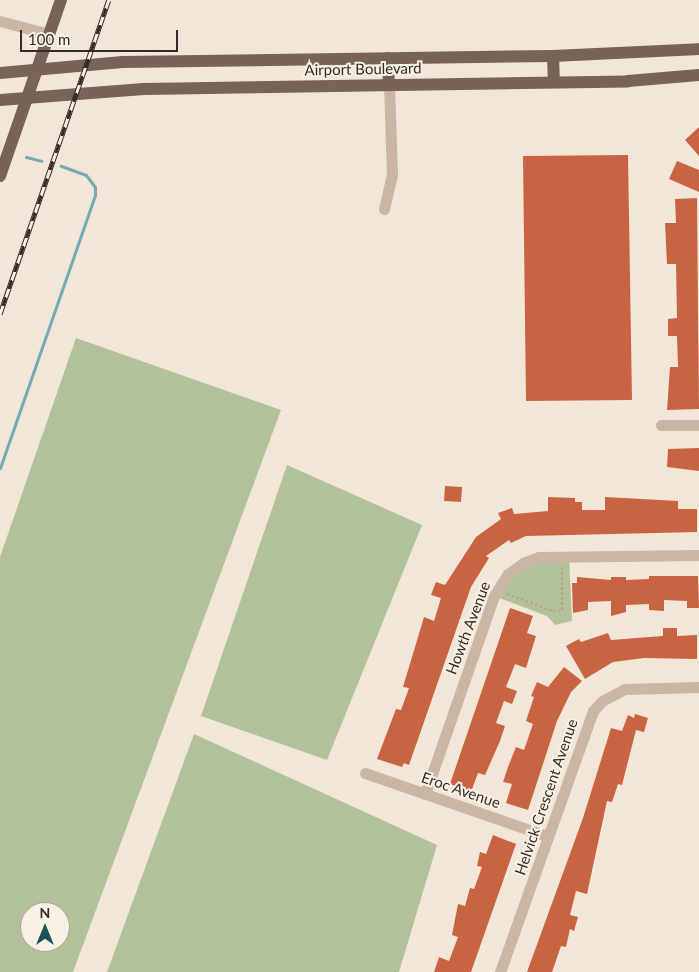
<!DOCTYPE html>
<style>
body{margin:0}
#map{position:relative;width:699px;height:972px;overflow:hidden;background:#f2e6d9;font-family:Lato,sans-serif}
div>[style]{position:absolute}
.green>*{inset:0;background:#b2c199}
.stream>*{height:3px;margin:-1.5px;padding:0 1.5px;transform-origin:1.5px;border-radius:1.5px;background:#78abaf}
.building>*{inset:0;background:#c86441}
.path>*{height:2px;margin-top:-1px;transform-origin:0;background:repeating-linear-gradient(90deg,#b5a08f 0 2.5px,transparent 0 5px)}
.minor>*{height:11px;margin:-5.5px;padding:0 5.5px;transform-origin:5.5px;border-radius:5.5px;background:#cab6a5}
.major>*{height:12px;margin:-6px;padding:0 6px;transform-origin:6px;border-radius:6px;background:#776357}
.rail>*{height:5px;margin-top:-2.5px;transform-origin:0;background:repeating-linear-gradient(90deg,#f9f0e5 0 9px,#352b26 0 18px);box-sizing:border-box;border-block:1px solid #352b26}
span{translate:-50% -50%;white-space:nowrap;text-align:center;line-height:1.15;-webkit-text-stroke:4px #f9f0e5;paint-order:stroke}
.street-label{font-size:15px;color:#352b26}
.north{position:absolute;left:20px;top:902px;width:50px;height:50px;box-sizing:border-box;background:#f9f0e5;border:1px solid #aba199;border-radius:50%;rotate:0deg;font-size:14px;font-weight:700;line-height:20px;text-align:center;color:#352b26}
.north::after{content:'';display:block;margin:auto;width:18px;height:22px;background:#1b5257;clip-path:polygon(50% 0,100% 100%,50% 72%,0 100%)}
.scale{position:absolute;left:20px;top:30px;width:158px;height:22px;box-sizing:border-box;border:2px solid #352b26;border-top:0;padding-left:6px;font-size:15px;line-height:18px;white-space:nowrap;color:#352b26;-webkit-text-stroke:4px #f9f0e5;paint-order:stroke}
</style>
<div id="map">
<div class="green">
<i style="clip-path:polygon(evenodd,76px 338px,281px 410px,73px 972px,0 972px,0 557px,76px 338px,30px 912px,60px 912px,60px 942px,30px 942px,30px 912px)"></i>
<i style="clip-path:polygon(287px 465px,422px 525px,327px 760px,201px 716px)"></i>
<i style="clip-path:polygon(569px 556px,572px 621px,555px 625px,547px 616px,494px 596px,515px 568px)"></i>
<i style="clip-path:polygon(194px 734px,437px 845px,399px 972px,107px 972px)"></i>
</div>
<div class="stream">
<i style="left:26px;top:157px;width:16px;rotate:14deg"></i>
<i style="left:0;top:468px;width:289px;rotate:-70.8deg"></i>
<i style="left:95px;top:195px;width:8px;rotate:-90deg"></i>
<i style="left:95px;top:187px;width:15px;rotate:-127deg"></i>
<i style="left:86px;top:175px;width:27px;rotate:-160deg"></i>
</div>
<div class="building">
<i style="clip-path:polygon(699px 127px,699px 156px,685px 140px)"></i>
<i style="clip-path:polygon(628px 155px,632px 400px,526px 401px,523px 156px)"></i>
<i style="clip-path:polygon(677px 161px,699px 170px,699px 192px,669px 179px)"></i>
<i style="clip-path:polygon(697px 198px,699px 409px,667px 410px,670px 367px,678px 367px,677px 336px,668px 336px,668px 319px,677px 318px,676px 264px,667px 264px,665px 223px,676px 223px,675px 199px)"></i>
<i style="clip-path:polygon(699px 448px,699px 471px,667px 467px,668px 449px)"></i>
<i style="clip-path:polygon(445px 486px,462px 487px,461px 502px,444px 501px)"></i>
<i style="clip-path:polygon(548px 497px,575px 498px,575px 502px,582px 502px,582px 510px,605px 510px,605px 497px,678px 501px,678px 509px,697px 509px,697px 532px,526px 536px,511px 543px,509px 540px,486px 556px,489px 558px,471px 587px,409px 765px,404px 763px,402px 767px,377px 759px,396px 709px,401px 710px,409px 688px,403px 687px,424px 617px,434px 621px,441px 598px,431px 595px,436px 582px,445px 585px,476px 537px,501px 519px,498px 513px,512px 508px,514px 514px,548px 511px)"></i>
<i style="clip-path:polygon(649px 576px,698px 576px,699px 608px,687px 608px,687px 601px,664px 600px,664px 611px,649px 610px,649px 604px,626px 605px,626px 612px,611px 616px,611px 601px,588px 602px,588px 610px,573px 613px,572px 583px,577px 583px,577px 577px,611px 580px,611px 577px,626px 577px,626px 580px,649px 579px)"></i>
<i style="clip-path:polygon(510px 608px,533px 616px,527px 633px,536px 636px,526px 668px,515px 664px,506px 687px,517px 691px,512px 704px,504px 701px,496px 723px,505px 726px,500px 741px,485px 775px,478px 773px,471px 792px,450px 784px)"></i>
<i style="clip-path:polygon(663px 628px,677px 628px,677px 636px,697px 635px,697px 659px,644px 658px,613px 662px,585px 679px,566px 646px,579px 639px,581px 642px,608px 633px,611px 640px,663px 636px)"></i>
<i style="clip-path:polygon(564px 667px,582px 681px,571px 692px,557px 721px,528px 810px,506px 803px,512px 784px,503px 782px,508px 767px,516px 747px,524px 750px,533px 724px,526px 721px,534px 697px,531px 696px,537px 682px,548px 687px)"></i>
<i style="clip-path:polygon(635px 714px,648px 718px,644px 732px,636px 730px,622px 785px,618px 784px,612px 802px,607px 801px,587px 894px,576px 891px,570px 915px,578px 917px,574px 931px,570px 929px,566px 947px,561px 946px,552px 972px,527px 972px,583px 818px,611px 728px,622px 731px,628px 715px,634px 718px)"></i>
<i style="clip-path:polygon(493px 835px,516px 844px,471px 972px,434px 972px,439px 957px,449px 961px,458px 937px,452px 935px,458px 904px,465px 906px,470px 888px,474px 889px,482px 867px,477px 866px,480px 852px,486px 854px)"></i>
</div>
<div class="path">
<i style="left:507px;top:594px;width:49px;rotate:20.3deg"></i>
<i style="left:553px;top:611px;width:9px;rotate:-6deg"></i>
<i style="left:562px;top:610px;width:43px;rotate:-90deg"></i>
</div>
<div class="minor">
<i style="left:0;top:21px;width:51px;rotate:14.9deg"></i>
<i style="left:384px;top:209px;width:35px;rotate:-77deg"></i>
<i style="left:392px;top:175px;width:90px;rotate:-91.9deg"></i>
<i style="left:661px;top:425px;width:38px"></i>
<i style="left:365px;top:773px;width:193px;rotate:19.1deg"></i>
<i style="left:425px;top:794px;width:210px;rotate:-70.8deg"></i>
<i style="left:494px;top:596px;width:26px;rotate:-58deg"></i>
<i style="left:508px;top:574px;width:19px;rotate:-36deg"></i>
<i style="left:523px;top:563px;width:17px;rotate:-21deg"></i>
<i style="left:539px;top:557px;width:160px;rotate:-0.7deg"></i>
<i style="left:500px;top:972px;width:277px;rotate:-70.4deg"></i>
<i style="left:593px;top:711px;width:13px;rotate:-48deg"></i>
<i style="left:602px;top:701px;width:26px;rotate:-28deg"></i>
<i style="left:625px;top:689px;width:74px;rotate:-1.5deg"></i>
</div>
<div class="major">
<i style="left:553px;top:56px;width:26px;rotate:88deg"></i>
<i style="left:388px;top:58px;width:27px;rotate:88deg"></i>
<i style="left:0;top:73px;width:123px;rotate:-5.1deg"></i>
<i style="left:123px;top:62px;width:430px;rotate:-0.8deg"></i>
<i style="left:553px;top:56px;width:146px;rotate:-2.7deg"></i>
<i style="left:0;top:100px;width:144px;rotate:-4.4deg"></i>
<i style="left:144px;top:89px;width:484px;rotate:-0.9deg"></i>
<i style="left:628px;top:81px;width:71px;rotate:-4.8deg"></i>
<i style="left:0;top:176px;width:186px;rotate:-70.9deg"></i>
</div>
<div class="rail">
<i style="left:0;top:314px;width:332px;rotate:-70.9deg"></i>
</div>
<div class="street-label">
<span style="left:363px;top:69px;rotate:-1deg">Airport Boulevard</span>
<span style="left:468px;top:628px;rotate:-69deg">Howth Avenue</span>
<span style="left:461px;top:790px;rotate:19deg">Eroc Avenue</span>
<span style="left:546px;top:797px;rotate:-71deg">Helvick Crescent Avenue</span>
</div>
<div class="north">N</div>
<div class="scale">100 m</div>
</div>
